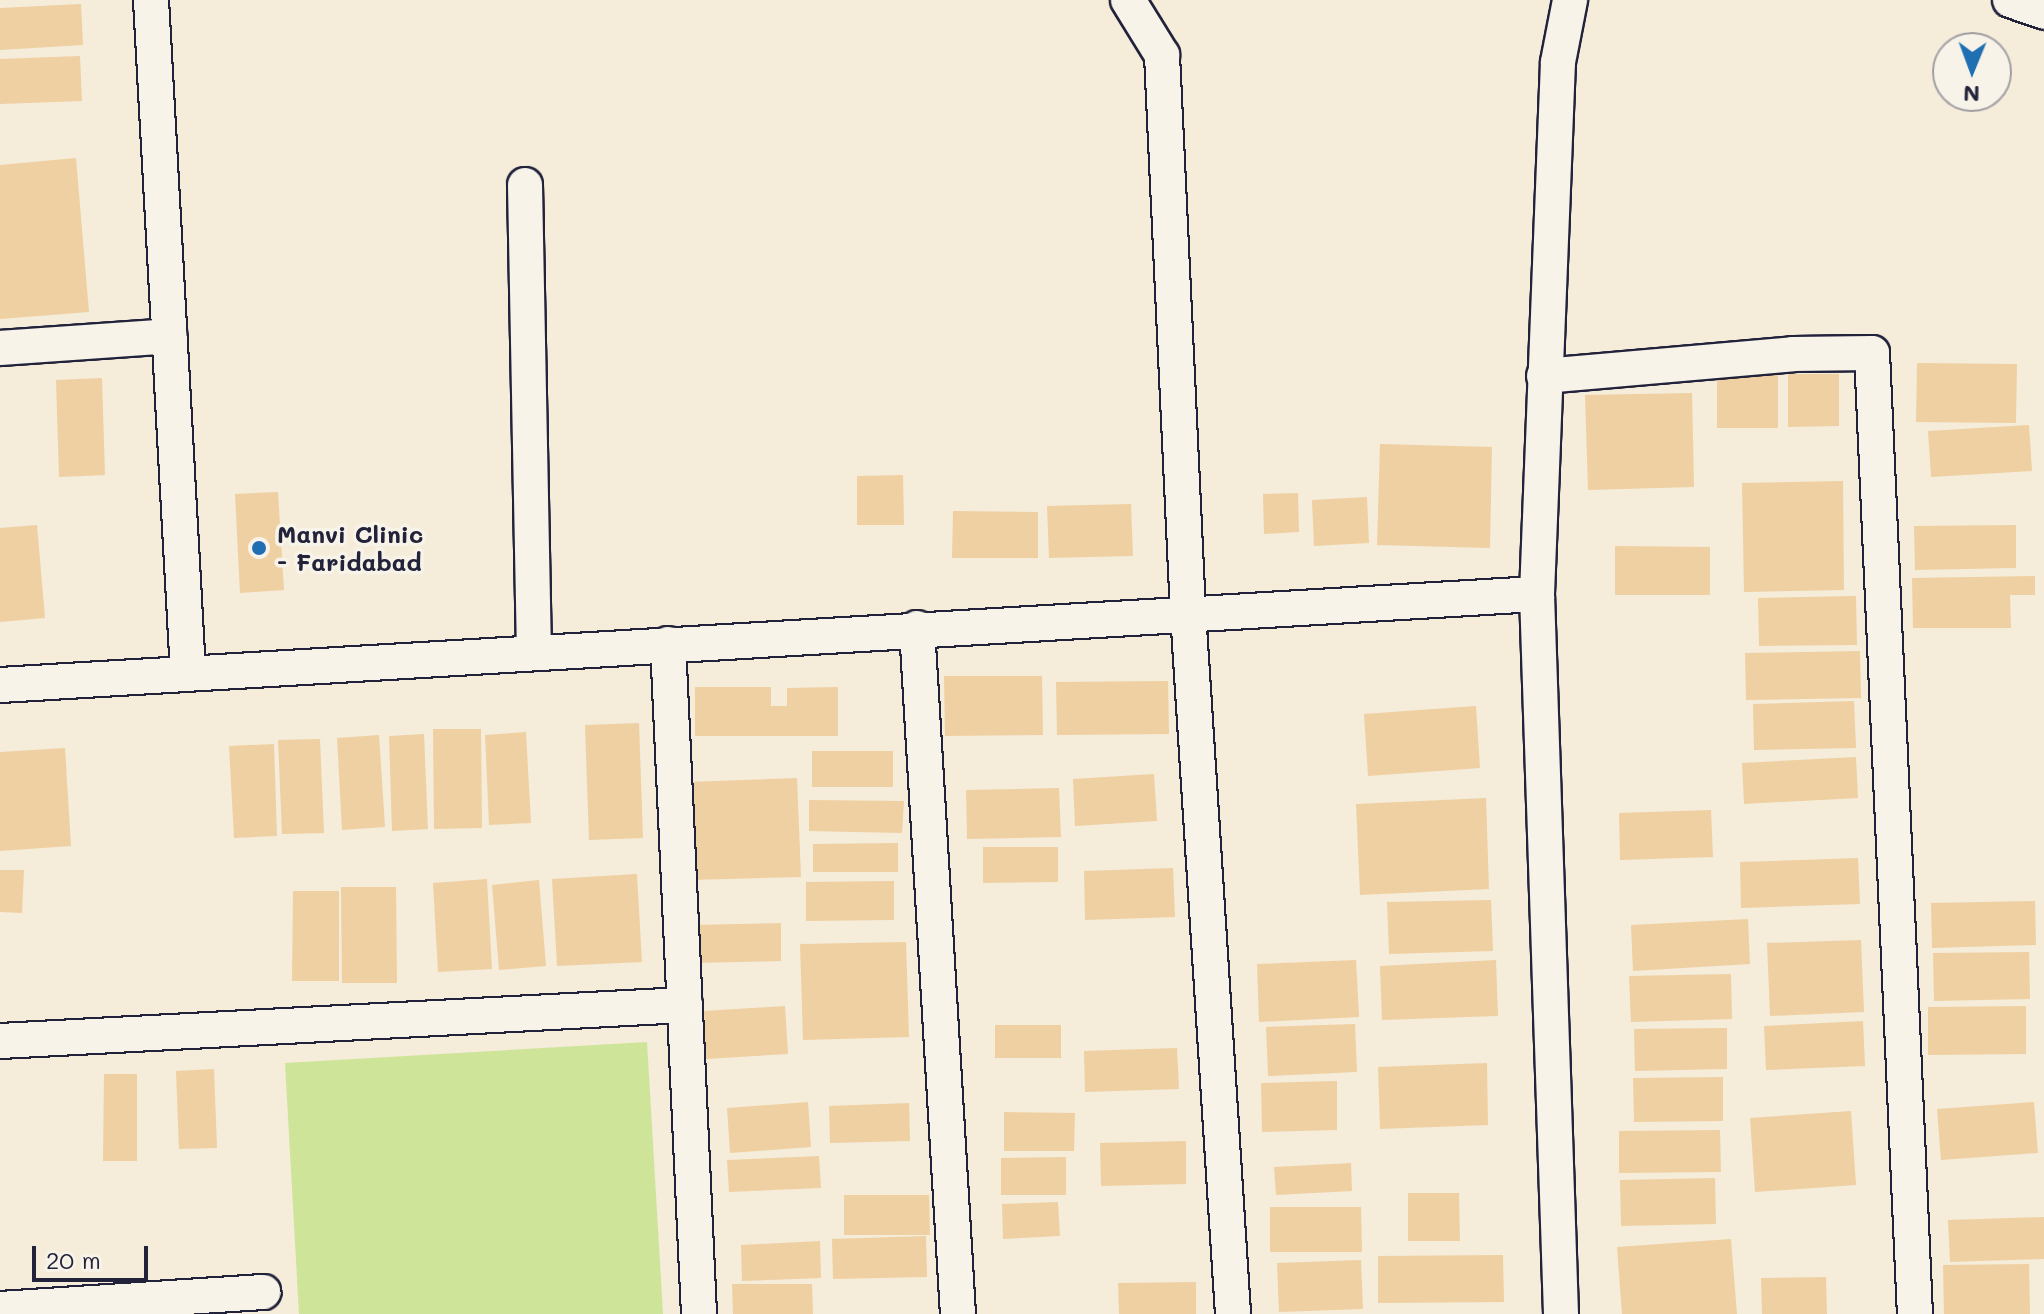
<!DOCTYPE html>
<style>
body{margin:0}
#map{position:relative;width:2044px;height:1314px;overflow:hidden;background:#f5ecda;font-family:Mali,sans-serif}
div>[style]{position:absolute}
.green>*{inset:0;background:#cee499}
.building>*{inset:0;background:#efd0a2}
.roads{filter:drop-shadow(2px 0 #22223b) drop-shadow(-2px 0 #22223b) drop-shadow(0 2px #22223b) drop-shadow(0 -2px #22223b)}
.minor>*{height:34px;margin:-17px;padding:0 17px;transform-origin:17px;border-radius:17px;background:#f7f3e8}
.dots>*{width:22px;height:22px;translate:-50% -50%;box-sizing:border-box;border:4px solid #f7f3e8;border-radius:50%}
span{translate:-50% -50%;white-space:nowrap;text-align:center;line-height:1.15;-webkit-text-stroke:7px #f7f3e8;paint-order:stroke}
.poi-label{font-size:24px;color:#22223b;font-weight:700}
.left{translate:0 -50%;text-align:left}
.north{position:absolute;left:1932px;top:32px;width:80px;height:80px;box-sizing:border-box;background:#f7f3e8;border:2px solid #a29fa3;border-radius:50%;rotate:181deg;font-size:22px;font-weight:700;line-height:32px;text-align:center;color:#22223b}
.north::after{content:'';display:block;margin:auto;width:28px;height:36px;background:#1f6fb2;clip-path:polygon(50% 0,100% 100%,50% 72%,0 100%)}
.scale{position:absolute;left:32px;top:1246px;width:116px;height:36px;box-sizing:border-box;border:4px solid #22223b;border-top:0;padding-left:10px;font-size:24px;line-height:28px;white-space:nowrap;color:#22223b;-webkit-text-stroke:6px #f7f3e8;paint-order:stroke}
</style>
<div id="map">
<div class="green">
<i style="clip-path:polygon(647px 1042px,663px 1314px,299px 1314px,285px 1063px)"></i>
</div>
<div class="building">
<i style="clip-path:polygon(81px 4px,83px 45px,0 50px,0 8px)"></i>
<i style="clip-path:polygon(80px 56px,82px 101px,0 104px,0 59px)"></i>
<i style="clip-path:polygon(76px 158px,89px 312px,0 319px,0 165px)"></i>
<i style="clip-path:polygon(1917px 363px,2017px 364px,2016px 423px,1916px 422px)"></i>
<i style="clip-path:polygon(1778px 373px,1778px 428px,1717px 428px,1717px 374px)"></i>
<i style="clip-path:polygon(1788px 374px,1839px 374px,1839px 426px,1788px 427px)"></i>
<i style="clip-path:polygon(102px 378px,105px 475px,59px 477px,56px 380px)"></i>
<i style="clip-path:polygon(1692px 393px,1694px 487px,1588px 490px,1585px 395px)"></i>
<i style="clip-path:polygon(2029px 425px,2032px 471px,1931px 477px,1928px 431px)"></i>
<i style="clip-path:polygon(1380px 444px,1492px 447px,1490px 548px,1377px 545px)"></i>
<i style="clip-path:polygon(903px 475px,904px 525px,857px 525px,857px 476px)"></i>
<i style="clip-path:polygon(1843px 481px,1844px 590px,1744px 592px,1742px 483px)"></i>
<i style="clip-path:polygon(278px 492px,284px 590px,240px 593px,235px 494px)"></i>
<i style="clip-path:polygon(1298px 493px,1299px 532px,1264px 534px,1263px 494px)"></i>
<i style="clip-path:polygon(1367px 497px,1369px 543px,1314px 546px,1312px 500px)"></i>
<i style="clip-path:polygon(1131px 504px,1133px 556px,1049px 558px,1047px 506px)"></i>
<i style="clip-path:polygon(953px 511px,1038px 512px,1038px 558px,952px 558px)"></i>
<i style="clip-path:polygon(37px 525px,45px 618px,0 622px,0 528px)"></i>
<i style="clip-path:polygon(2016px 525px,2016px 568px,1915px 570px,1914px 526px)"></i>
<i style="clip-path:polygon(1615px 546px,1710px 547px,1710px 595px,1615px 595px)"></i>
<i style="clip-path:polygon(2035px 576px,2035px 595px,2010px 595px,2011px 628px,1913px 628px,1912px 578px)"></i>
<i style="clip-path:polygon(1856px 596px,1857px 645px,1759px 646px,1758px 598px)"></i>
<i style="clip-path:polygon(1860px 651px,1861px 698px,1746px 700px,1745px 653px)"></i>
<i style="clip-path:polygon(944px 676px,1042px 676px,1043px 735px,945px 736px)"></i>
<i style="clip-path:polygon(1168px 681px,1169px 734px,1057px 735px,1056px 682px)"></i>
<i style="clip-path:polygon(695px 687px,771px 687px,771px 706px,787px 706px,787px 688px,838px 687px,838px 736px,695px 736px)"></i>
<i style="clip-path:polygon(1854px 701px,1856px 748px,1754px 750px,1753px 704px)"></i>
<i style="clip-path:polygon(1476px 706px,1480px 768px,1368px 776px,1364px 714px)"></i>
<i style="clip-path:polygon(639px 723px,643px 838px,589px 840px,585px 725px)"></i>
<i style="clip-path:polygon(433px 729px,481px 729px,482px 828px,434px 829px)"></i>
<i style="clip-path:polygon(526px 732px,531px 823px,489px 825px,485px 735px)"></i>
<i style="clip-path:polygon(424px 734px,428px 829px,392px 831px,389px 736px)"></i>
<i style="clip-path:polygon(379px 735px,385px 827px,342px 830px,337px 738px)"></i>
<i style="clip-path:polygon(320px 739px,324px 833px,282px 834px,278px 740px)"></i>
<i style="clip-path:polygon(274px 744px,277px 836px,234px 838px,229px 746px)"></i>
<i style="clip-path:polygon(65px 748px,71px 846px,0 851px,0 752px)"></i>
<i style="clip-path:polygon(812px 751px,893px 751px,893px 787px,812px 787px)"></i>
<i style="clip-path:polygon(1856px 757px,1858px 798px,1744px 804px,1742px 763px)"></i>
<i style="clip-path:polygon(1154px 774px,1157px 821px,1075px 826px,1073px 779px)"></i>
<i style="clip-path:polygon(797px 778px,801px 877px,690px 880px,687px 782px)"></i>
<i style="clip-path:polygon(1059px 788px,1061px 837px,967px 839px,966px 790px)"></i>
<i style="clip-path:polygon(1486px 798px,1489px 889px,1360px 895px,1356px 804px)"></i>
<i style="clip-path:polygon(809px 800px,904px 801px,902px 833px,809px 831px)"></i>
<i style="clip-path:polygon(1711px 810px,1713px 857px,1620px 860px,1619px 813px)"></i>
<i style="clip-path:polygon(898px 843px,898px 872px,813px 872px,813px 844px)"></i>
<i style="clip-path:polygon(983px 847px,1058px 847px,1058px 882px,983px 883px)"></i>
<i style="clip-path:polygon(1858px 858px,1860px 904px,1741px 908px,1740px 862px)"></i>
<i style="clip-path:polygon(1173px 868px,1175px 917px,1085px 920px,1084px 871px)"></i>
<i style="clip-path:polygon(0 870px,24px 870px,22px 913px,0 912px)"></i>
<i style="clip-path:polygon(637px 874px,642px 962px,557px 966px,552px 879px)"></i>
<i style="clip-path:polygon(487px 879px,492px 969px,438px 972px,433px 883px)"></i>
<i style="clip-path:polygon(539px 880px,546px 966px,499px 970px,492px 885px)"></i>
<i style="clip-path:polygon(894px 881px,894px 920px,806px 921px,806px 882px)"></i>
<i style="clip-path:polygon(341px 887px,396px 887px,397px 983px,342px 983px)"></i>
<i style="clip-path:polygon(293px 891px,339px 891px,339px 981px,292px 981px)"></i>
<i style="clip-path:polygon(1491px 900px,1493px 951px,1389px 954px,1387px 902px)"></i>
<i style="clip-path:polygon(2035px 901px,2036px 945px,1932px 948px,1931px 903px)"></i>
<i style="clip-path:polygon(1748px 919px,1750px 964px,1633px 971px,1631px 925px)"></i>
<i style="clip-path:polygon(781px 923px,781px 961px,692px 963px,692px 925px)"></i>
<i style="clip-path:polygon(1861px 940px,1864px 1012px,1770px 1016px,1767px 943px)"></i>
<i style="clip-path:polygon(906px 942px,909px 1037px,803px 1040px,800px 944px)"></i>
<i style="clip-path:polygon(2029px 952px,2030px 999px,1934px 1001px,1933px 953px)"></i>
<i style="clip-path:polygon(1356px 960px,1359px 1017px,1259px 1022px,1257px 964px)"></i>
<i style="clip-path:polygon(1496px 960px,1498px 1016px,1382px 1020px,1380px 966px)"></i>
<i style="clip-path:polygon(1731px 974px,1732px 1019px,1631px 1022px,1629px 976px)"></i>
<i style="clip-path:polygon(785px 1006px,788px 1054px,706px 1059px,704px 1011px)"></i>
<i style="clip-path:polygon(2026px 1006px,2026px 1054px,1928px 1055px,1928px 1007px)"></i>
<i style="clip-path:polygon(1863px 1021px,1865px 1066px,1766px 1070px,1764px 1026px)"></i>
<i style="clip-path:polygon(1355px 1024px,1357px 1072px,1268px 1076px,1266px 1027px)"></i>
<i style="clip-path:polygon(995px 1025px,1061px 1025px,1061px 1058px,995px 1058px)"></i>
<i style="clip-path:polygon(1727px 1028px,1727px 1069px,1635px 1071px,1634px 1029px)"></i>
<i style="clip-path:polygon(1177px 1048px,1179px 1089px,1085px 1092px,1084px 1051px)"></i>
<i style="clip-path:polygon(1487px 1063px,1488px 1125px,1380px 1129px,1378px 1067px)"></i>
<i style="clip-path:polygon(214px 1069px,217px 1148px,179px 1149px,176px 1071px)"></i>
<i style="clip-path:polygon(104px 1074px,137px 1074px,137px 1161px,103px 1161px)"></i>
<i style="clip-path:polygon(1723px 1077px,1723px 1121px,1634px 1122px,1633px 1078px)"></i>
<i style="clip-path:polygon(1337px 1081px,1337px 1130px,1262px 1132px,1261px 1083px)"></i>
<i style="clip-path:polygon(808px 1102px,811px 1147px,730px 1153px,727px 1108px)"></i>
<i style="clip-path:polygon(2034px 1102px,2038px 1153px,1941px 1160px,1937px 1109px)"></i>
<i style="clip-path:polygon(909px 1103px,910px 1141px,830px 1143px,829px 1106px)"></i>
<i style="clip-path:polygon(1851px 1111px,1856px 1185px,1755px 1192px,1750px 1118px)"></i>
<i style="clip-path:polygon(1004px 1112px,1075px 1113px,1074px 1151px,1004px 1151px)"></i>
<i style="clip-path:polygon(1720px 1130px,1721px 1172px,1619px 1173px,1619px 1131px)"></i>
<i style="clip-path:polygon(1186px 1141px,1186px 1184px,1101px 1186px,1100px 1143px)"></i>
<i style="clip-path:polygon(819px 1156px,821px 1188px,729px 1192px,727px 1160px)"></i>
<i style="clip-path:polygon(1066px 1157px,1066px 1195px,1001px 1195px,1001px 1158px)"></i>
<i style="clip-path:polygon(1351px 1163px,1352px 1191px,1276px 1195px,1274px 1167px)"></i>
<i style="clip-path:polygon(1715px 1178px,1716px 1224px,1621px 1226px,1620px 1180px)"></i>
<i style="clip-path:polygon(1408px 1193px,1459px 1193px,1460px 1241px,1408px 1241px)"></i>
<i style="clip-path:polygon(844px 1195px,929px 1195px,930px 1235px,844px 1235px)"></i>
<i style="clip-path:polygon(1058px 1202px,1060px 1236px,1003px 1239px,1002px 1204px)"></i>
<i style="clip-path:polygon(1270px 1207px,1361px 1207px,1362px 1252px,1270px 1252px)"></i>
<i style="clip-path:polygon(2044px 1217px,2044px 1259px,1950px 1262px,1948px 1220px)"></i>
<i style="clip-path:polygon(926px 1236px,927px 1277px,833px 1279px,832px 1239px)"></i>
<i style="clip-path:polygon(1731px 1239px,1737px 1314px,1622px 1314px,1617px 1247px)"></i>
<i style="clip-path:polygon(820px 1241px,821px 1278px,742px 1281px,741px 1245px)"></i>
<i style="clip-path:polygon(1503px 1255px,1504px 1302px,1378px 1303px,1378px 1256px)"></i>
<i style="clip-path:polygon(1361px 1260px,1363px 1309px,1279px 1312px,1277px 1263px)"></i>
<i style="clip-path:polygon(2029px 1264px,2030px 1314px,1944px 1314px,1943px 1265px)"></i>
<i style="clip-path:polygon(1826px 1277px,1827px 1314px,1762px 1314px,1761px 1278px)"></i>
<i style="clip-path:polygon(1196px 1282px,1196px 1314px,1119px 1314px,1118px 1283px)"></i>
<i style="clip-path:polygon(732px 1284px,812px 1284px,813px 1314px,733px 1314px)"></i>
</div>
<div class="roads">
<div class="minor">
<i style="left:151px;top:0;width:674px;rotate:86.85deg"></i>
<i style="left:1128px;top:0;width:65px;rotate:58.3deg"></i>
<i style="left:1162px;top:55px;width:558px;rotate:87.33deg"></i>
<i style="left:1188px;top:612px;width:703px;rotate:86.33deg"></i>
<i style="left:2010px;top:0;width:36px;rotate:19deg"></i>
<i style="left:525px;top:185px;width:467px;rotate:88.9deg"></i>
<i style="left:0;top:348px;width:170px;rotate:-4deg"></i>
<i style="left:1544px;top:376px;width:250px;rotate:-5deg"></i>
<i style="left:1793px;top:354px;width:79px;rotate:-0.7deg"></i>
<i style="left:1872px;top:353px;width:962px;rotate:87.44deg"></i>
<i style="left:917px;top:628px;width:687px;rotate:86.58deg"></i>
<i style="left:668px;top:644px;width:671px;rotate:87.35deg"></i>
<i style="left:0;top:685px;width:1540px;rotate:-3.39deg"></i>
<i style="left:0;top:1041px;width:686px;rotate:-3.01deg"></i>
<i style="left:0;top:1309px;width:264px;rotate:-3.7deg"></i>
<i style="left:1561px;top:1314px;width:720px;rotate:-91.91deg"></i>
<i style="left:1537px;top:594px;width:532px;rotate:-87.74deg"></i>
<i style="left:1558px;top:62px;width:63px;rotate:-79deg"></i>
</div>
</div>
<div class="dots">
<i style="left:259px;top:548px;background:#1f6fb2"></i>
</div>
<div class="poi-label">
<span class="left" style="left:277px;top:548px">Manvi Clinic<br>- Faridabad</span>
</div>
<div class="north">N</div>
<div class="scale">20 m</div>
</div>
